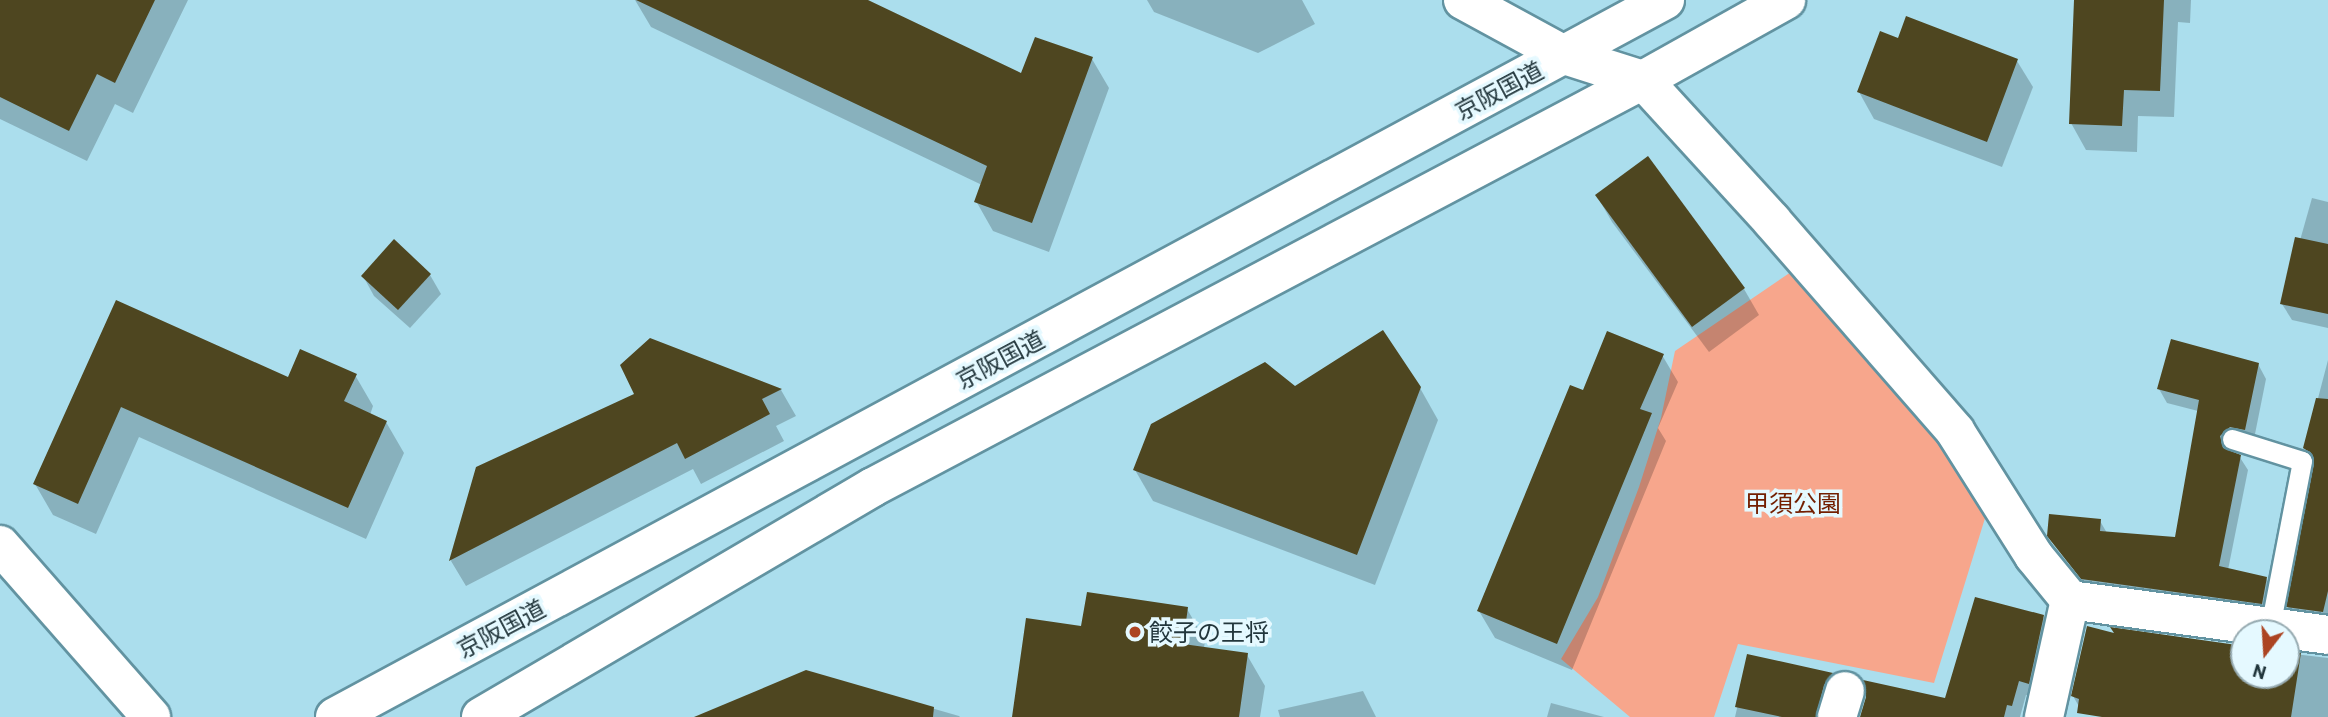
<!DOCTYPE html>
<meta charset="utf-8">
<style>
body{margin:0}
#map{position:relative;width:2328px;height:717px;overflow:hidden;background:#abdeed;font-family:Barlow,"Noto Sans JP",sans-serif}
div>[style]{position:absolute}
.green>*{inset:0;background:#f7a68c}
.shadow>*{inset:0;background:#0003}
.building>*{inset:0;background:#4e4620}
.roads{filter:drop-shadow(2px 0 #6293a1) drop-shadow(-2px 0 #6293a1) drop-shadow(0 2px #6293a1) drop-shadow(0 -2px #6293a1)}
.lane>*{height:19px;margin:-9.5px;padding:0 9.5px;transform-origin:9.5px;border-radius:9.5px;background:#fff}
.street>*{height:38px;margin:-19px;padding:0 19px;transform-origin:19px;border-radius:19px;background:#fff}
.secondary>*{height:38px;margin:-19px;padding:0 19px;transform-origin:19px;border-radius:19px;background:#fff}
.highway>*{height:38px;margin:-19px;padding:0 19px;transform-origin:19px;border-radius:19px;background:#fff}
.dots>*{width:19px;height:19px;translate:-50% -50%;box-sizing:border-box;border:4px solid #e5f9ff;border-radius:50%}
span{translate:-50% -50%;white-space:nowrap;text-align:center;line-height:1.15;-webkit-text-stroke:7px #e5f9ff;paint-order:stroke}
.street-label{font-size:24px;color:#22363c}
.park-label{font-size:24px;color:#731e00}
.poi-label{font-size:24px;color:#22363c}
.left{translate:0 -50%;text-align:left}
.north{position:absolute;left:2230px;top:619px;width:70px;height:70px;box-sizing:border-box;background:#e5f9ff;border:2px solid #97abb1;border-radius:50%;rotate:197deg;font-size:19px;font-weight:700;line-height:28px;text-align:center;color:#22363c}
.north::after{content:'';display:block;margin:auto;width:24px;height:32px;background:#ac4422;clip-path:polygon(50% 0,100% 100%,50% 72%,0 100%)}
</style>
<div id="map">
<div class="green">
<i style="clip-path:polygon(1791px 272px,1933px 435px,1986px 515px,1934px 683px,1738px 644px,1714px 717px,1630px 717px,1561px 659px,1598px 597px,1639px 487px,1661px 418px,1675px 351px)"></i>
</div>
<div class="shadow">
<i style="clip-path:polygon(0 0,188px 0,133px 113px,115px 104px,87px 161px,0 119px)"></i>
<i style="clip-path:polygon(635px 0,863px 0,1022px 75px,1092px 59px,1109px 88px,1049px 252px,993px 231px,976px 201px,982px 185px,651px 27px)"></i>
<i style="clip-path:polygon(1147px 0,1302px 0,1315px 24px,1258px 53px,1154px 12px)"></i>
<i style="clip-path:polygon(2076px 0,2191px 0,2190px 23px,2178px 22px,2174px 117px,2138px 116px,2137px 152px,2086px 150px,2071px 123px)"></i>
<i style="clip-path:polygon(1899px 40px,2017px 61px,2033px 87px,2002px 167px,1874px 119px,1859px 92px)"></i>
<i style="clip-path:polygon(1597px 196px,1744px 289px,1759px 315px,1709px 352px,1612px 222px)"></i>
<i style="clip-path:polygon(2312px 198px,2328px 202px,2328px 328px,2292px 320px,2282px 304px)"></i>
<i style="clip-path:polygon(430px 275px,441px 294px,410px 328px,374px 296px,363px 276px)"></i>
<i style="clip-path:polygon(116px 302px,289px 380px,355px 375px,373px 406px,370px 415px,386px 422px,404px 453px,366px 539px,139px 437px,96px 534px,53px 515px,35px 484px)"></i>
<i style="clip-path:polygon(650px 340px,781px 390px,796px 416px,776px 426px,784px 441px,701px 484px,693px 469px,466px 586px,451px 561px,478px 468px,636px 395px)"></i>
<i style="clip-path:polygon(1662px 355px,1678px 382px,1658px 428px,1666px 441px,1572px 670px,1495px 638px,1479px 611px,1584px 392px)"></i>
<i style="clip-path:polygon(2328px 360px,2328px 627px,2296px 621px,2288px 607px,2316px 464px,2305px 448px)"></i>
<i style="clip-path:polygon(2258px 364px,2266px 379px,2253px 444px,2238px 440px,2227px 451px,2239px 456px,2248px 470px,2228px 570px,2266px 578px,2274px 593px,2269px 617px,2091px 593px,2049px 535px,2100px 521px,2107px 533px,2176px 539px,2198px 411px,2167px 403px,2159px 389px)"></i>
<i style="clip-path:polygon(1420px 388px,1438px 420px,1375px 585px,1153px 501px,1135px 470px,1295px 389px)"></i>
<i style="clip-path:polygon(1187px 609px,1205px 640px,1204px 649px,1247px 655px,1265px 686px,1260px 717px,1013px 717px,1083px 628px)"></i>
<i style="clip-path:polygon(2043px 617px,2051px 631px,2036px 697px,2026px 695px,2020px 717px,1862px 717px,1946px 701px)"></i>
<i style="clip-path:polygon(2117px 636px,2244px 647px,2244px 675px,2286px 675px,2286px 653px,2328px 658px,2328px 717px,2105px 717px,2081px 710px,2073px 696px)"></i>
<i style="clip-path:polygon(1749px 656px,1832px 675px,1840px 689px,1827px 717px,1735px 717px)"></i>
<i style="clip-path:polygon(806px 672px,959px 716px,960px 717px,697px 717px)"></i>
<i style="clip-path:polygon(1363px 691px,1376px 717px,1280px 717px,1278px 710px)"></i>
<i style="clip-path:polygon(1551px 703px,1604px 717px,1547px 717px)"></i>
</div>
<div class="building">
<i style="clip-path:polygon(0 0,155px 0,115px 83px,97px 74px,69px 131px,0 97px)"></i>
<i style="clip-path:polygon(636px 0,868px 0,1021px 73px,1035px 37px,1093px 57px,1032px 223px,974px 202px,987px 166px)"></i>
<i style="clip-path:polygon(2074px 0,2164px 0,2160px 91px,2124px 90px,2122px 126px,2069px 124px)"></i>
<i style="clip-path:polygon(1906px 16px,2018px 59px,1987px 142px,1857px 92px,1880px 31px,1898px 38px)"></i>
<i style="clip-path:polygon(1648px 156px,1745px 288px,1692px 327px,1595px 195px)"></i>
<i style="clip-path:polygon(2295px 237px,2328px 244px,2328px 314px,2280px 304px)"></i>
<i style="clip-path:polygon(394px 239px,431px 274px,398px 310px,361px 276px)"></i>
<i style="clip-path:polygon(116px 300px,288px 377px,300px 349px,357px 374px,344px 401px,387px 421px,348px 508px,121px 407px,78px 504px,33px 484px)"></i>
<i style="clip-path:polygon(1383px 330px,1421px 387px,1357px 555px,1133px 470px,1151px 424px,1265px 362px,1295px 386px)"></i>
<i style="clip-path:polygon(1607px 331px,1664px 354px,1640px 409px,1652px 413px,1557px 644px,1477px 611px,1570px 385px,1583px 390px)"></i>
<i style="clip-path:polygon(650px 338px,782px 389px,762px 399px,770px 414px,685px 459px,677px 443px,449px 561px,476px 467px,634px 394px,620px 365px)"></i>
<i style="clip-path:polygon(2171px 339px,2259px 363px,2245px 430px,2230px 427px,2220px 436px,2223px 448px,2241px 455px,2219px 566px,2267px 577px,2262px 604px,2081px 579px,2047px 536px,2049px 514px,2101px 519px,2100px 531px,2175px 537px,2199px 400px,2157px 389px)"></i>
<i style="clip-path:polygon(2316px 398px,2328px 399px,2328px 591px,2323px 612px,2286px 607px,2314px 463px,2311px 453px,2303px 448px)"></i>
<i style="clip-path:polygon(1087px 592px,1188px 607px,1183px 644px,1248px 653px,1239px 717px,1012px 717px,1026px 618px,1081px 626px)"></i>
<i style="clip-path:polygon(1975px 597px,2044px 615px,2029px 684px,2019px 681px,2012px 706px,2007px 705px,2004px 717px,1860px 717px,1866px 697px,1863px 680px,1945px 698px)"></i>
<i style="clip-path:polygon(2087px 626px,2114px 633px,2110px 627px,2244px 646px,2244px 675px,2286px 675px,2286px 651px,2301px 653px,2291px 717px,2102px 717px,2077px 713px,2079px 699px,2071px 696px)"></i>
<i style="clip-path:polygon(1747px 654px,1833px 673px,1824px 685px,1816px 717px,1782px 717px,1735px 707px)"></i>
<i style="clip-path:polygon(806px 670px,934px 707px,933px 717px,694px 717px)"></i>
</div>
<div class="roads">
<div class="lane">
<i style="left:2232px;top:439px;width:73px;rotate:17.4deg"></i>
<i style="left:2302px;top:461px;width:169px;rotate:100.9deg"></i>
</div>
<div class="street">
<i style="left:1463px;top:0;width:115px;rotate:28.6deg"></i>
<i style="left:1564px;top:55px;width:83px;rotate:17.6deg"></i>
<i style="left:1643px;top:80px;width:191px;rotate:47.5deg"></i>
<i style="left:1772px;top:221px;width:279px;rotate:48.9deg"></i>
<i style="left:1955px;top:431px;width:148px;rotate:57.7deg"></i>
<i style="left:2034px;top:556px;width:57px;rotate:50.7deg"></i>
<i style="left:2070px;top:600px;width:260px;rotate:7.7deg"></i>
<i style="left:1837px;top:717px;width:27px;rotate:-73deg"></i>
<i style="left:2044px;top:717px;width:120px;rotate:-77.5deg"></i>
</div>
<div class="secondary">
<i style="left:0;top:545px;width:229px;rotate:48.7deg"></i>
</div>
<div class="highway">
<i style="left:335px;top:717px;width:1511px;rotate:-28.33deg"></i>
<i style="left:481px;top:717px;width:454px;rotate:-30.4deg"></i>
<i style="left:873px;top:487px;width:871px;rotate:-27.86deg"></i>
<i style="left:1643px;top:80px;width:164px;rotate:-29.2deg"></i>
</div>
</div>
<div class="dots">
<i style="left:1135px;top:632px;background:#ac4422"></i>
</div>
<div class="street-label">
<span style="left:1499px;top:90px;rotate:-28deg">京阪国道</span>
<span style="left:1000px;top:359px;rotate:-28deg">京阪国道</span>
<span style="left:501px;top:628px;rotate:-28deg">京阪国道</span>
</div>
<div class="park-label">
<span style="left:1793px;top:503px">甲須公園</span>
</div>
<div class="poi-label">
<span class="left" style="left:1149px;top:632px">餃子の王将</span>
</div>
<div class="north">N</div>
</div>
